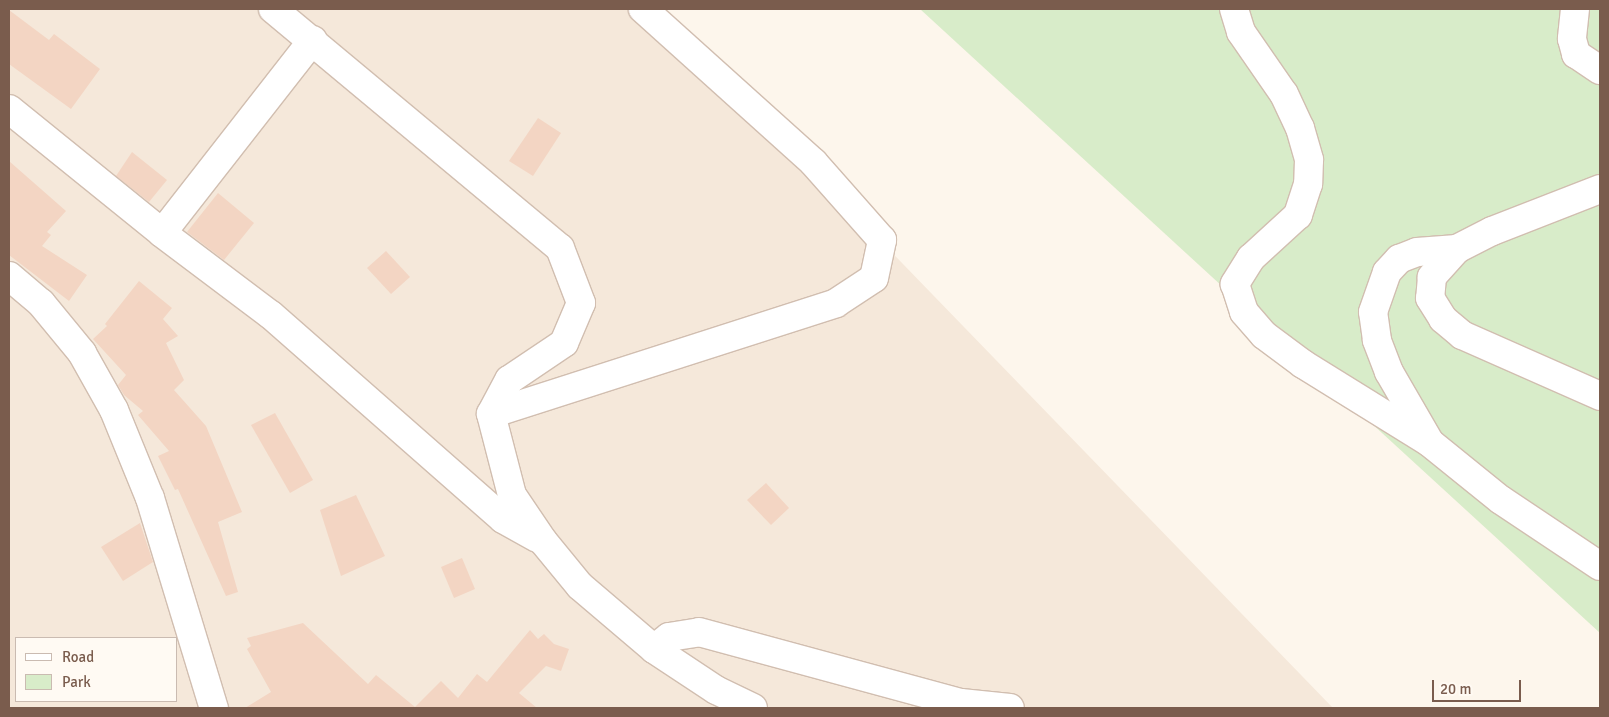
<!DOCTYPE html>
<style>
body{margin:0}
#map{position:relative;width:1609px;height:717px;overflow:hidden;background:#fdf6ec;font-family:Signika,sans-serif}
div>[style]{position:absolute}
.residential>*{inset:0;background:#f5e8da}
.green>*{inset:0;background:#d8ecc9}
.building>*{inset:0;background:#f3d5c3}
.roads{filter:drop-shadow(1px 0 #d1beb0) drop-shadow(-1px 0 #d1beb0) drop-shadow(0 1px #d1beb0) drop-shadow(0 -1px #d1beb0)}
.minor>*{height:28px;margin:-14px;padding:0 14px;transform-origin:14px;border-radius:14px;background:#fff}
span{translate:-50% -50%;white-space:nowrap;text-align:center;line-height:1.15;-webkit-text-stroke:4.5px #fffaf3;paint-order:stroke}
.frame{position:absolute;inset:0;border:10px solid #7a5c4d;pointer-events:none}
.legend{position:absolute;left:15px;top:637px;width:162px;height:65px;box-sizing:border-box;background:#fffaf3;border:1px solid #cabbb1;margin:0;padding:6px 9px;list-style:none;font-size:15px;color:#7a5c4d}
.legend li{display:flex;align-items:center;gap:10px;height:25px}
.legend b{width:25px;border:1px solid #cabbb1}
.scale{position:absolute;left:1432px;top:680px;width:89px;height:22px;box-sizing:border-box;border:2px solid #7a5c4d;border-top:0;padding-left:6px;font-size:15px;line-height:18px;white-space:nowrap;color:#7a5c4d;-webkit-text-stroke:4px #fffaf3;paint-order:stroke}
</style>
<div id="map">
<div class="residential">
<i style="clip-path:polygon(evenodd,9px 9px,656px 9px,1333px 708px,9px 708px,9px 9px,16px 638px,176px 638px,176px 701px,16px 701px,16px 638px)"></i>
</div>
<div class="green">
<i style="clip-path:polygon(920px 9px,1600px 9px,1600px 633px)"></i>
</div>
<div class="building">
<i style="clip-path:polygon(9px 10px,49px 40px,54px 34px,100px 69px,71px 109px,9px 64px)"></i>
<i style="clip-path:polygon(538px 118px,561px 133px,533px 176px,509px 161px)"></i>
<i style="clip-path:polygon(132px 152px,167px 180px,149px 202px,116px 176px)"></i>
<i style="clip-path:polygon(9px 161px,66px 211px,47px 232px,51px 235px,42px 246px,87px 275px,69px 301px,9px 255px)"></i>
<i style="clip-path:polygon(218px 193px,254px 223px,224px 260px,187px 232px)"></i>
<i style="clip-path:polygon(386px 251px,410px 277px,391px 294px,367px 268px)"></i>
<i style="clip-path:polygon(139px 281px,172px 308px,163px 319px,178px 336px,166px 343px,184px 380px,174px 390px,206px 426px,242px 512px,218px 522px,238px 592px,226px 596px,178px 489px,175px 490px,158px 456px,169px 451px,138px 415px,143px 411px,124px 395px,118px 385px,126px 375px,93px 339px,107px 326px,105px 324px)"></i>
<i style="clip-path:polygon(275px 413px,313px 480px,290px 493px,251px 425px)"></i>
<i style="clip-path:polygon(766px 483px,789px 508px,771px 525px,747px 500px)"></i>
<i style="clip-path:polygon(356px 495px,385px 556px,341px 576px,320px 510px)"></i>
<i style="clip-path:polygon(140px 523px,153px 562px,123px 581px,101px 547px)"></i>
<i style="clip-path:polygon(462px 558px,475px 589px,454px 598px,441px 567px)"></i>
<i style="clip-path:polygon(303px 623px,368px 684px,376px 675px,415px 707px,441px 681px,458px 698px,477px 674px,487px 682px,530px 630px,538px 639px,544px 634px,554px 644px,569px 649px,561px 671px,546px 666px,519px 693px,537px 708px,245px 708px,271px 692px,247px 649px,251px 646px,247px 638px)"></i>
</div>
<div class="roads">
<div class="minor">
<i style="left:273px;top:9px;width:373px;rotate:39.8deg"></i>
<i style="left:560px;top:248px;width:59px;rotate:69.1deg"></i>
<i style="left:581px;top:303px;width:43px;rotate:113deg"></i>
<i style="left:564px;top:343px;width:66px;rotate:146.1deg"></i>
<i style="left:509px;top:380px;width:38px;rotate:118deg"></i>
<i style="left:491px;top:414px;width:84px;rotate:75.5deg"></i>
<i style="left:512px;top:495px;width:55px;rotate:56deg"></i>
<i style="left:543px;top:541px;width:58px;rotate:50.6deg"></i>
<i style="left:580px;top:586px;width:97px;rotate:40.4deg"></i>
<i style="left:654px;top:649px;width:74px;rotate:33.5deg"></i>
<i style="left:716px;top:690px;width:41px;rotate:25.9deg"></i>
<i style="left:1234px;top:9px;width:24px;rotate:73deg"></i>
<i style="left:1241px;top:32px;width:75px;rotate:55.3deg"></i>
<i style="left:1284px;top:94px;width:38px;rotate:65deg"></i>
<i style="left:1300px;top:128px;width:33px;rotate:74deg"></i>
<i style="left:1309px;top:160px;width:24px;rotate:92deg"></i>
<i style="left:1308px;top:184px;width:33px;rotate:108deg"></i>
<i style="left:1298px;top:215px;width:64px;rotate:137.5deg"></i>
<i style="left:1251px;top:258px;width:31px;rotate:122deg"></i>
<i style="left:1235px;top:284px;width:29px;rotate:72deg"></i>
<i style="left:1244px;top:312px;width:30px;rotate:49deg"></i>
<i style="left:1264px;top:335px;width:49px;rotate:36.6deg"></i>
<i style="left:1303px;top:364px;width:148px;rotate:31.8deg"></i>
<i style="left:1429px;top:442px;width:92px;rotate:38.9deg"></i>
<i style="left:1501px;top:500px;width:119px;rotate:33.7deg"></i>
<i style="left:1575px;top:9px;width:30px;rotate:96deg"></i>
<i style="left:1572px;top:39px;width:16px;rotate:75deg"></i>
<i style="left:1576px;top:54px;width:29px;rotate:34deg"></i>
<i style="left:9px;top:109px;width:197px;rotate:39deg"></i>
<i style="left:162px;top:233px;width:136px;rotate:37deg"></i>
<i style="left:271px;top:315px;width:309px;rotate:41.3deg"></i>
<i style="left:503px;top:519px;width:39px;rotate:29deg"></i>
<i style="left:1600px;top:189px;width:116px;rotate:158.7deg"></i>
<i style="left:1492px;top:231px;width:39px;rotate:153deg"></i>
<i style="left:1457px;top:249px;width:38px;rotate:132deg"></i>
<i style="left:1432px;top:277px;width:21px;rotate:95deg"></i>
<i style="left:1430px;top:298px;width:25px;rotate:58deg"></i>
<i style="left:1443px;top:319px;width:25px;rotate:40deg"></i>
<i style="left:1462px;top:335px;width:151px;rotate:23.8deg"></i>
<i style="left:162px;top:233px;width:245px;rotate:-52deg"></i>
<i style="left:9px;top:276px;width:42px;rotate:40.2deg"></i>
<i style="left:41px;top:303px;width:65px;rotate:50.6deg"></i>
<i style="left:82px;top:353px;width:65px;rotate:60.7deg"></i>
<i style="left:114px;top:410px;width:95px;rotate:67.8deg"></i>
<i style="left:150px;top:498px;width:220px;rotate:73.1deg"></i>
<i style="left:491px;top:414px;width:362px;rotate:-17.8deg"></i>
<i style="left:836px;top:303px;width:45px;rotate:-33.3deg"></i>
<i style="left:874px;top:278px;width:39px;rotate:-78deg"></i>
<i style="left:882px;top:240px;width:104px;rotate:-131.5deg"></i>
<i style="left:813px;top:162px;width:229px;rotate:-138deg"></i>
<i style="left:1429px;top:441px;width:80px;rotate:-120.1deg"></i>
<i style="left:1389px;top:372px;width:34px;rotate:-111deg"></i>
<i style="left:1377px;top:340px;width:28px;rotate:-98deg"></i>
<i style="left:1373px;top:312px;width:42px;rotate:-70.7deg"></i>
<i style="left:1387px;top:272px;width:18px;rotate:-47deg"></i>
<i style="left:1399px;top:259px;width:19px;rotate:-21deg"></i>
<i style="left:1417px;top:252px;width:40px;rotate:-4.3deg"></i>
<i style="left:654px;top:649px;width:19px;rotate:-39deg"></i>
<i style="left:669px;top:637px;width:30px;rotate:-9deg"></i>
<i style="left:699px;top:632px;width:271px;rotate:15.2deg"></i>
<i style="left:961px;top:703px;width:49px;rotate:5.8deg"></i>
</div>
</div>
<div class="frame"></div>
<ul class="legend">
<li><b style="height:6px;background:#fff"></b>Road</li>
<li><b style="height:14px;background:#d8ecc9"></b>Park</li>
</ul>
<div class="scale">20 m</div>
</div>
